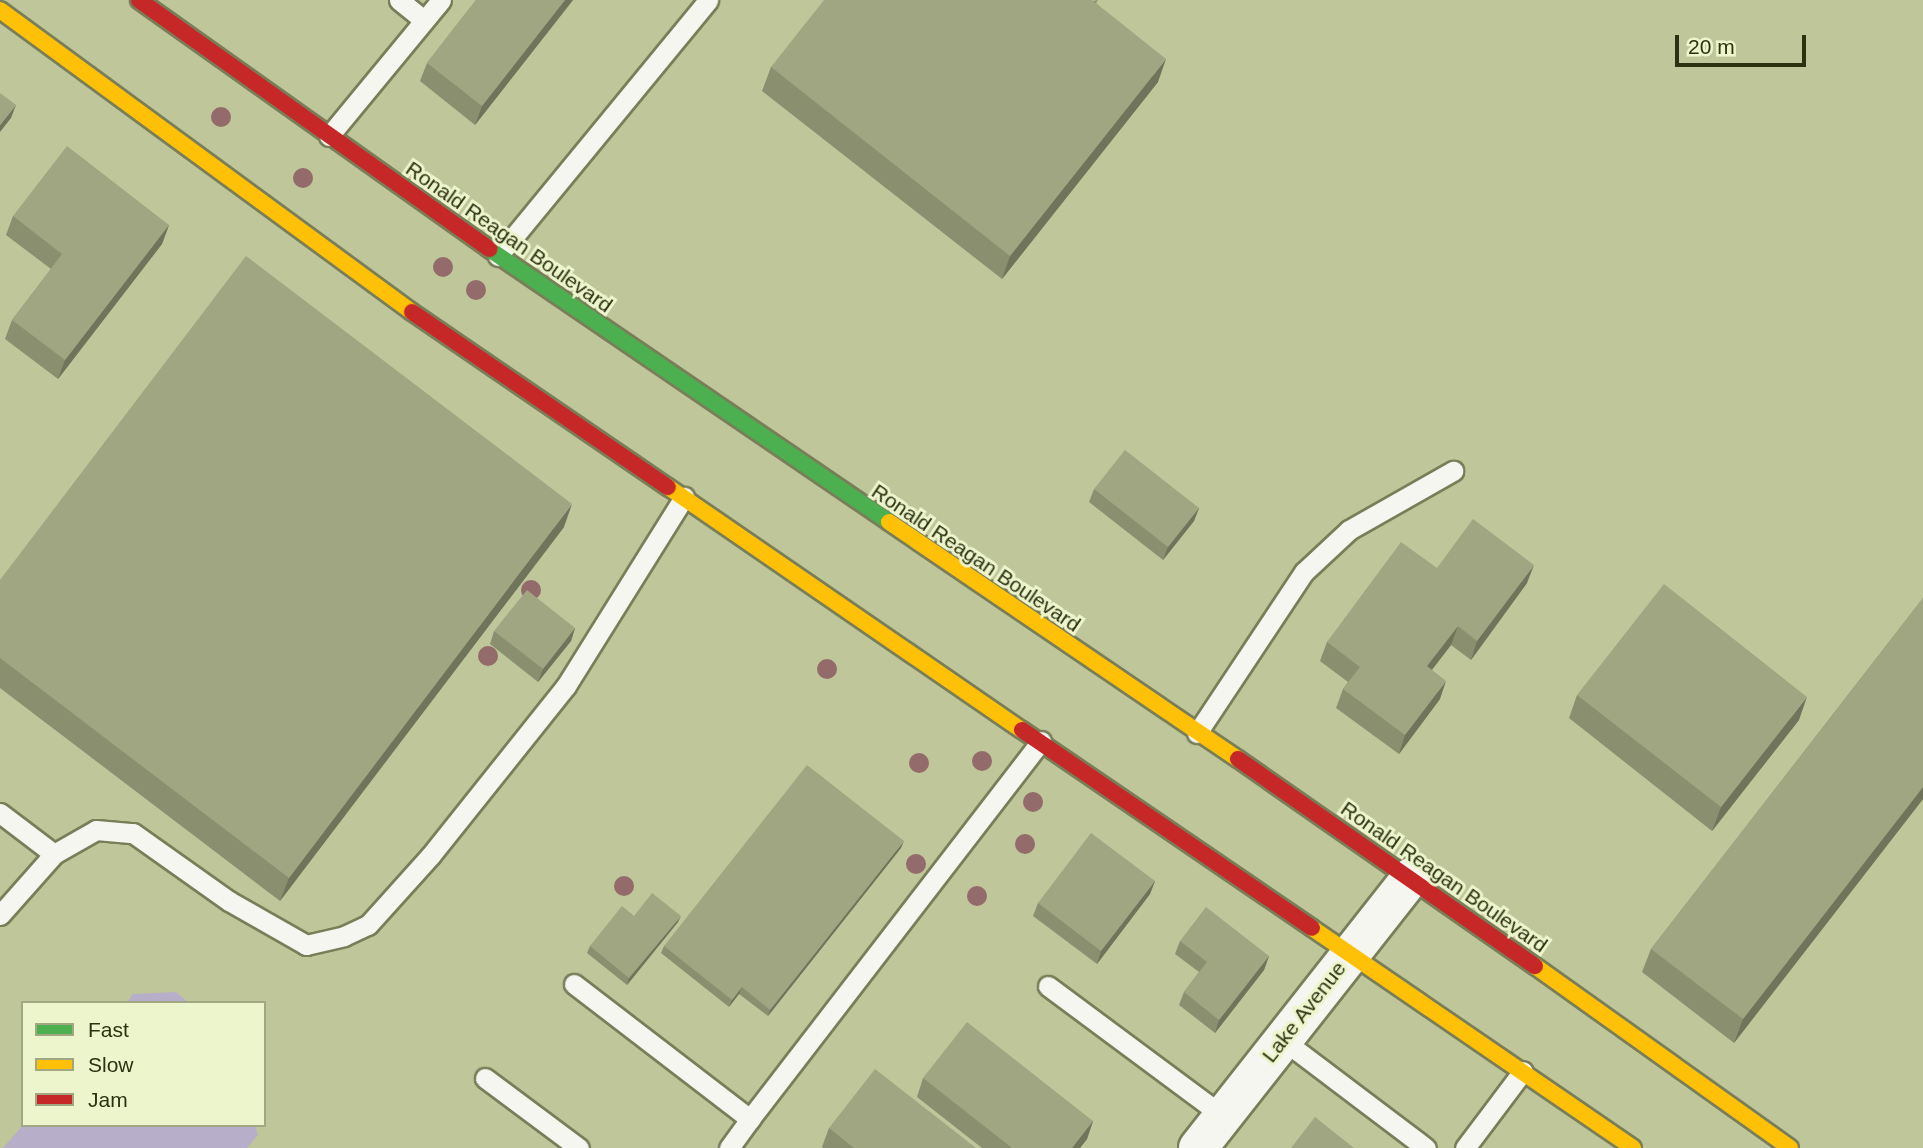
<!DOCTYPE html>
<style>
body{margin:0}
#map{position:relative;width:1923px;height:1148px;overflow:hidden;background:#bec69a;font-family:Helvetica,sans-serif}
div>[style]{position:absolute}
.water>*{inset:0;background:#b7afca}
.roads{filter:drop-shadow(2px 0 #797e59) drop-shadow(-2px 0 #797e59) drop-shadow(0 2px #797e59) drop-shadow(0 -2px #797e59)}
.lane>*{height:19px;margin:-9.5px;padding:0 9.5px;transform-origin:9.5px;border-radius:9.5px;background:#f5f6f0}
.street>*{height:38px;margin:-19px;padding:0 19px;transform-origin:19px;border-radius:19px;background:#f5f6f0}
.fast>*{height:16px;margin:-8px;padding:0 8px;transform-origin:8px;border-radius:8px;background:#4caf50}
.slow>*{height:16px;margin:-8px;padding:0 8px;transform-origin:8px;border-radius:8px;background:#ffc107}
.jam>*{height:16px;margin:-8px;padding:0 8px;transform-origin:8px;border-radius:8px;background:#c62828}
.trees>*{width:20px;height:20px;margin:-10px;border-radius:50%;background:#926b6a}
.wall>*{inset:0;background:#8a8f70}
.shaded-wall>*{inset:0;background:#70745b}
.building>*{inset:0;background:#a0a682}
span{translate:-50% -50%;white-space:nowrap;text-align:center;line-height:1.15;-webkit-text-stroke:6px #edf5cd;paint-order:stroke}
.street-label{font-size:21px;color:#2c310f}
.legend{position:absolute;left:21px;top:1001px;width:245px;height:126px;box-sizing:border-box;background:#edf5cd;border:2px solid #a0a781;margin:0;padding:9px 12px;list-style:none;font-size:21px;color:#2c310f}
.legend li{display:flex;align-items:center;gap:14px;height:35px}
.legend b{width:35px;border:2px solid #a0a781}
.scale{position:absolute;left:1675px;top:35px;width:131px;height:32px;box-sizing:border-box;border:4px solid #2c310f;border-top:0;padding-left:9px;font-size:21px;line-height:24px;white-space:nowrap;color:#2c310f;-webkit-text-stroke:5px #edf5cd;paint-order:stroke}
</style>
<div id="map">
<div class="water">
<i style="clip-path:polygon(176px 992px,189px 1003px,126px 1003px,133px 994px)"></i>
<i style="clip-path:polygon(23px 1125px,255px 1125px,258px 1135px,247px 1148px,3px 1148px)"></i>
</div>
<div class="roads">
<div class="lane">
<i style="left:399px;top:0;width:32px;rotate:39deg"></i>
<i style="left:329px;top:136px;width:176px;rotate:-50.5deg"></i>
<i style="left:498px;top:256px;width:331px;rotate:-50.6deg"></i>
<i style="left:1197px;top:733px;width:193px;rotate:-56.4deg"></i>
<i style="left:1304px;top:572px;width:62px;rotate:-43deg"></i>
<i style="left:1349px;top:530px;width:120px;rotate:-29.6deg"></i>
<i style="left:0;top:813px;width:68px;rotate:37.2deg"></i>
<i style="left:0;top:915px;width:81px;rotate:-48.5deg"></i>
<i style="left:54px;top:854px;width:48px;rotate:-29.7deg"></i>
<i style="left:96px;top:830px;width:37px;rotate:5deg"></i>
<i style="left:133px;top:833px;width:118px;rotate:35.3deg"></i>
<i style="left:229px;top:901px;width:89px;rotate:29.7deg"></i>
<i style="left:306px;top:945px;width:39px;rotate:-13deg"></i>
<i style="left:344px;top:936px;width:26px;rotate:-25deg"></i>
<i style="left:368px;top:925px;width:94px;rotate:-48deg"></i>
<i style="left:431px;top:855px;width:216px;rotate:-51.4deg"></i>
<i style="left:566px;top:686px;width:223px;rotate:-58deg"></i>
<i style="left:574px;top:984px;width:222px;rotate:37.5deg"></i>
<i style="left:750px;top:1119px;width:477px;rotate:-52.4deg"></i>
<i style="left:1048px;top:986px;width:218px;rotate:36.6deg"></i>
<i style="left:1283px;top:1040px;width:179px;rotate:37.1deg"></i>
<i style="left:485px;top:1078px;width:117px;rotate:36.7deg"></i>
<i style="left:729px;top:1148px;width:36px;rotate:-54deg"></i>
<i style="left:1465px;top:1148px;width:96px;rotate:-53deg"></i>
</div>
<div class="street">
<i style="left:1198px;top:1148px;width:345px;rotate:-51.8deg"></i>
</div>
<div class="fast">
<i style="left:489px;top:249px;width:484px;rotate:34.3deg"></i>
</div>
<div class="slow">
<i style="left:0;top:10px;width:511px;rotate:36.24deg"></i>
<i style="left:668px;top:487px;width:429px;rotate:34.5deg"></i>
<i style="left:889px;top:522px;width:422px;rotate:34.2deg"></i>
<i style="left:1312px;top:928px;width:389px;rotate:34.4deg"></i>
<i style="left:1535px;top:966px;width:313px;rotate:35.5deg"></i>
</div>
<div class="jam">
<i style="left:139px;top:0;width:430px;rotate:35.4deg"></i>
<i style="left:412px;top:312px;width:310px;rotate:34.4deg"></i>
<i style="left:1022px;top:730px;width:351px;rotate:34.3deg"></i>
<i style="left:1238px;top:759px;width:362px;rotate:34.9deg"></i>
</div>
</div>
<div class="trees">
<i style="left:221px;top:117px"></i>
<i style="left:303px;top:178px"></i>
<i style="left:443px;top:267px"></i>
<i style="left:476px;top:290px"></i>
<i style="left:531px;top:590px"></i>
<i style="left:488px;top:656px"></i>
<i style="left:827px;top:669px"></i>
<i style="left:982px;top:761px"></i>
<i style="left:919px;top:763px"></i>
<i style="left:1033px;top:802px"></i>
<i style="left:1025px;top:844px"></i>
<i style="left:916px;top:864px"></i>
<i style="left:624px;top:886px"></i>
<i style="left:977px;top:896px"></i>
</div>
<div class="wall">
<i style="clip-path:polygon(476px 0,573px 0,475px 125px,420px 81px,427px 63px)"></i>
<i style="clip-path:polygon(1098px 0,1096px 3px,1158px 82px,1002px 279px,762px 91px,771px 67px)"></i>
<i style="clip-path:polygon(13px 216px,169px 225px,162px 244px,58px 379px,5px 339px,12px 320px,51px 269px,6px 235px)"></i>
<i style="clip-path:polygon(1094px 489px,1199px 508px,1194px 521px,1163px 560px,1089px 502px)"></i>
<i style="clip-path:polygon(564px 527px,280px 901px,0 688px,0 580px)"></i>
<i style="clip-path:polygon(1437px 568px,1527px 583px,1471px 660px,1451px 645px,1432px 670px,1440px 699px,1399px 754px,1336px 708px,1343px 689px,1348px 682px,1320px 661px,1327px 642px)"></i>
<i style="clip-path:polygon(1923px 598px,1923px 799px,1734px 1043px,1642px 972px,1651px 949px)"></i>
<i style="clip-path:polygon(575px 628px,571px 641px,538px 682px,490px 644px,494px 631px)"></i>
<i style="clip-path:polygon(1577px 695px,1799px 720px,1712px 831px,1569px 718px)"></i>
<i style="clip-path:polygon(901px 848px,768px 1016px,739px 994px,729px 1007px,661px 953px,664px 946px)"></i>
<i style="clip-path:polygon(1155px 881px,1150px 894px,1097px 964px,1033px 916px,1038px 903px)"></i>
<i style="clip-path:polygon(634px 916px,678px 922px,627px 985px,587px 953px,590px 946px)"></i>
<i style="clip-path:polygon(1180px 941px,1269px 956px,1264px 970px,1215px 1033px,1179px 1005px,1184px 992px,1199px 972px,1175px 954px)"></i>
<i style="clip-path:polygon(923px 1078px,1093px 1121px,1087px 1139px,1080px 1148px,982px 1148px,917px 1097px)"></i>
<i style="clip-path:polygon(829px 1128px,976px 1148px,823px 1148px,822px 1147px)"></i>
</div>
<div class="shaded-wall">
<i style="clip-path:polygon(565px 0,573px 0,475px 125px,482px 106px)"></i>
<i style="clip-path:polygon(1166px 59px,1158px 82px,1002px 279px,1010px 256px)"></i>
<i style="clip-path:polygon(16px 105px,11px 118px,0 132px,0 125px)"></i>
<i style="clip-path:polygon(169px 225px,162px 244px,58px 379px,65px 360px)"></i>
<i style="clip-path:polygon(572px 504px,564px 527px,280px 901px,289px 878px)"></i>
<i style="clip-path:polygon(1199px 508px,1194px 521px,1163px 560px,1168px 547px)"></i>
<i style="clip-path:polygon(1534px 565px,1527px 583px,1471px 660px,1477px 641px)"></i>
<i style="clip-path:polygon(1458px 626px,1451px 645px,1420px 685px,1427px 666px)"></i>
<i style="clip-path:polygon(575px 628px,571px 641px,538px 682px,543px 669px)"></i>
<i style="clip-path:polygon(1446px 681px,1440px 699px,1399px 754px,1405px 735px)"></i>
<i style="clip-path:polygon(1807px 697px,1799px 720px,1712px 831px,1721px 807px)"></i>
<i style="clip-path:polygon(1923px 787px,1923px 799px,1734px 1043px,1743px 1019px)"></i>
<i style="clip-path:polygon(904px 841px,901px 848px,768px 1016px,770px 1010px)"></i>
<i style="clip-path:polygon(1155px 881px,1150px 894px,1097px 964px,1101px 951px)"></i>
<i style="clip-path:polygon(681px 916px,678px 922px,627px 985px,629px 978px)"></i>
<i style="clip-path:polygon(1269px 956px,1264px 970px,1215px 1033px,1219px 1020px)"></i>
<i style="clip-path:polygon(742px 987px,739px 994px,729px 1007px,732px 1000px)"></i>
<i style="clip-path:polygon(1093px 1121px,1087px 1139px,1080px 1148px,1072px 1148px)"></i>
</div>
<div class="building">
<i style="clip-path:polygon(476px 0,565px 0,482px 106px,427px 63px)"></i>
<i style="clip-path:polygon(824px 0,1092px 0,1166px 59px,1010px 256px,771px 67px)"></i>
<i style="clip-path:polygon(0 93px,16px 105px,0 125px)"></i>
<i style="clip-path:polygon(67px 146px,169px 225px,65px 360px,12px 320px,62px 254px,13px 216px)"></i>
<i style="clip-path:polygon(246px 256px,572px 504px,289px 878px,0 658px,0 580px)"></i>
<i style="clip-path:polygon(1125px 450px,1199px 508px,1168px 547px,1094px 489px)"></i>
<i style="clip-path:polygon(1473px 519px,1534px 565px,1477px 641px,1458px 626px,1427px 666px,1446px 681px,1405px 735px,1343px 689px,1360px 667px,1327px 642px,1401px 542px,1437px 568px)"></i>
<i style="clip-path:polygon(1664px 584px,1807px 697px,1721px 807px,1577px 695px)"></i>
<i style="clip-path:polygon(527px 590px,575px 628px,543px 669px,494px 631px)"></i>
<i style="clip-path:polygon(1923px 598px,1923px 787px,1743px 1019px,1651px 949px)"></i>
<i style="clip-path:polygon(807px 765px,904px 841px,770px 1010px,742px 987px,732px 1000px,664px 946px)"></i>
<i style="clip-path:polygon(1091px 833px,1155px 881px,1101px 951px,1038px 903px)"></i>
<i style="clip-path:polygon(652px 893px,681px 916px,629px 978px,590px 946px,622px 906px,634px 916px)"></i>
<i style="clip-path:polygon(1206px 907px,1269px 956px,1219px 1020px,1184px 992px,1207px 962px,1180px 941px)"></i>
<i style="clip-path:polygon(967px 1022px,1093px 1121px,1072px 1148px,1012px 1148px,923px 1078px)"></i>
<i style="clip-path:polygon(875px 1069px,976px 1148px,854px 1148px,829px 1128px)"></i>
<i style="clip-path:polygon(1315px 1117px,1354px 1148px,1291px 1148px)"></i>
</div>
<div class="street-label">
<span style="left:509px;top:237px;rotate:35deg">Ronald Reagan Boulevard</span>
<span style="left:976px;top:558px;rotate:34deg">Ronald Reagan Boulevard</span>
<span style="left:1444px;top:877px;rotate:35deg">Ronald Reagan Boulevard</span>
<span style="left:1304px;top:1012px;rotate:-52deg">Lake Avenue</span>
</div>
<ul class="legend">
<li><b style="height:9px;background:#4caf50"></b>Fast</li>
<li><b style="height:9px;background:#ffc107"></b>Slow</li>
<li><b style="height:9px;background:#c62828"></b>Jam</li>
</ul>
<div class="scale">20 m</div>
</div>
